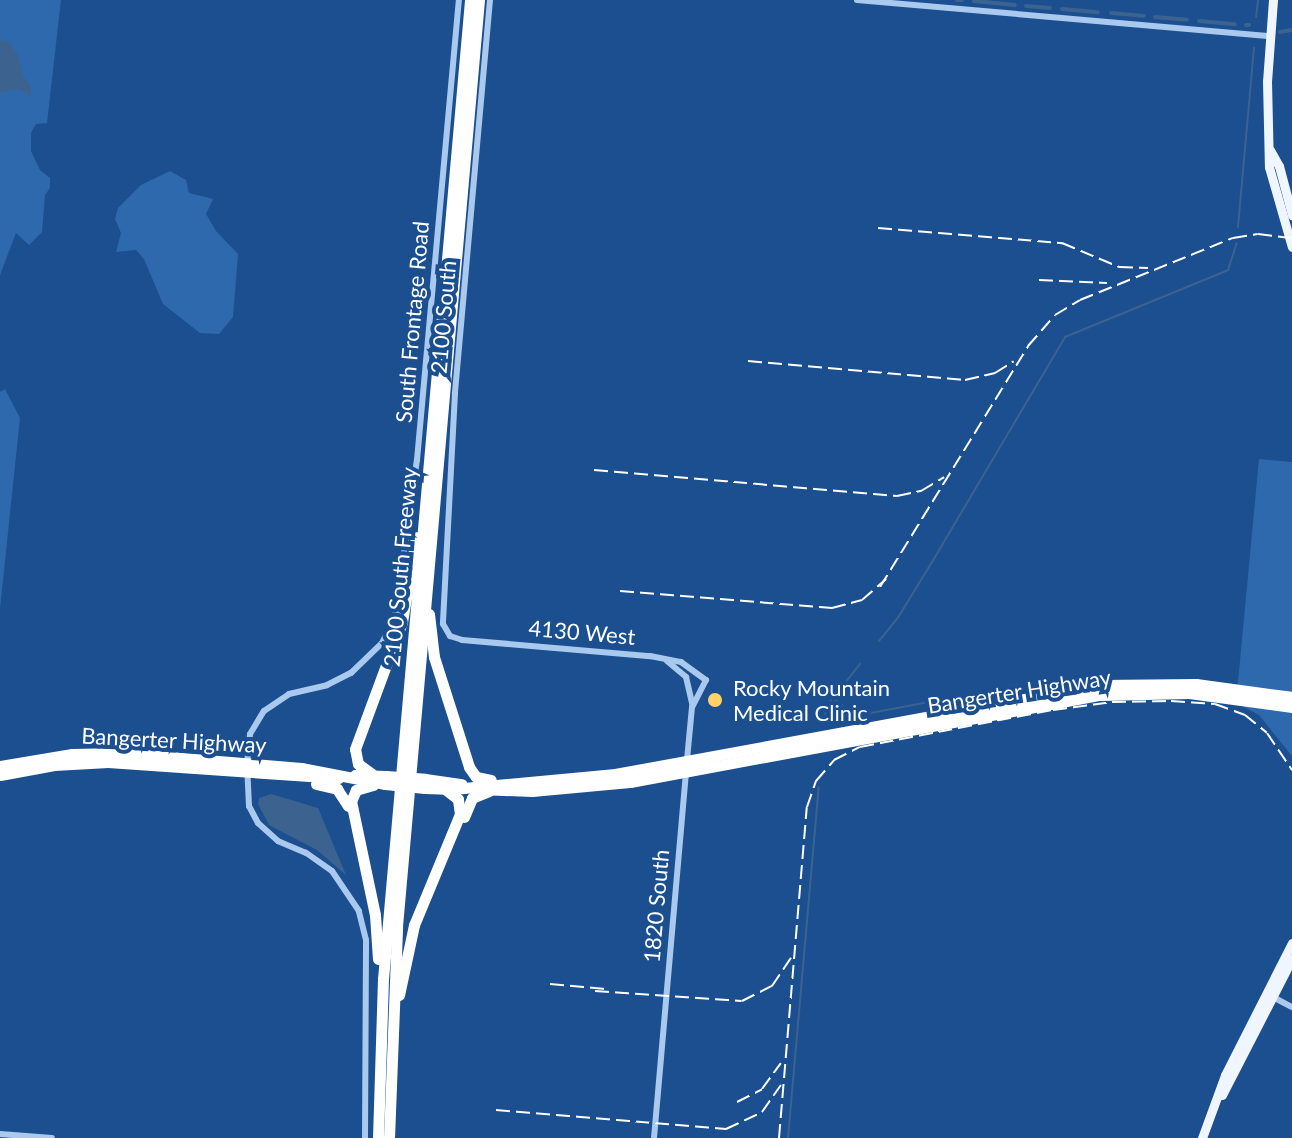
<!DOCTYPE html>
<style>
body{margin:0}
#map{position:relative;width:1292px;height:1138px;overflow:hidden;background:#1b4f8f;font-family:Lato,sans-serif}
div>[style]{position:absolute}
.green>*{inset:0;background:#2e69ad}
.water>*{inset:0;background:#3c6290}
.stream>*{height:2px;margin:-1px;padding:0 1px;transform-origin:1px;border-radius:1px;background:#3c6290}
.canal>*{height:4px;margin:-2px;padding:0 2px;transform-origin:2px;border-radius:2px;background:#3c6290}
.minor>*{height:6px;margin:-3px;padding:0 3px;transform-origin:3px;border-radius:3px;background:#a9c9ee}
.major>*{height:9px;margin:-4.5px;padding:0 4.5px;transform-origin:4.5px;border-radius:4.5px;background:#f0f6ff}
.highway>*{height:11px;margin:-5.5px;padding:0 5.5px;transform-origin:5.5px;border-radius:5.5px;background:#fff}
.rail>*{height:2px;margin-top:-1px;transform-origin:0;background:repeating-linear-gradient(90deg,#fff 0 14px,transparent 0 20px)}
.highway-bridge>*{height:11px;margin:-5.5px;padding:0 5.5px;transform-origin:5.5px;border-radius:5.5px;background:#fff}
.dots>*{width:22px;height:22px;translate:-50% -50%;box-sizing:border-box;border:4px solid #1b4f8f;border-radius:50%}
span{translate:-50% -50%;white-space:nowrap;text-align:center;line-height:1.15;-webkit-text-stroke:8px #1b4f8f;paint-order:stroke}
.street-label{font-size:22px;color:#fff}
.poi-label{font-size:22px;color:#fff}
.left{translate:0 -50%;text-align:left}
</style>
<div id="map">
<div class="green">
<i style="clip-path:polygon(0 0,61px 0,47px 123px,36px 124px,31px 133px,31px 151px,40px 170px,50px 178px,50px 188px,45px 195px,42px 232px,29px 245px,16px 233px,0 275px)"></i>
<i style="clip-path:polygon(170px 171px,186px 180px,189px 193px,213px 199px,206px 214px,216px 231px,238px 254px,233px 317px,219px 334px,200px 333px,163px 304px,144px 259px,136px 250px,116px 252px,121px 233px,115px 219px,118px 208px,141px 185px)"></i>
<i style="clip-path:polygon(5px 389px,20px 418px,0 609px,0 392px)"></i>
<i style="clip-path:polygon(1259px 459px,1292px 462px,1292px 756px,1259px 715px,1236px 703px)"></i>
</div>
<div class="water">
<i style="clip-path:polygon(0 40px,9px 42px,18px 55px,23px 76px,31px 86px,31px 97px,19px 89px,0 93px)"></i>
<i style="clip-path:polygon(271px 794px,318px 808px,346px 875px,317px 850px,269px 825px,258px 804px,259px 798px)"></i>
</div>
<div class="stream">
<i style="left:1256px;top:17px;width:17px;rotate:-83deg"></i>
<i style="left:1238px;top:227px;width:180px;rotate:-84.9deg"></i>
<i style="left:879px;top:641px;width:32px;rotate:-51deg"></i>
<i style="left:899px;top:616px;width:69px;rotate:-58.6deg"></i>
<i style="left:935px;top:557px;width:256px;rotate:-59.4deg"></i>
<i style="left:1065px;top:337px;width:176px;rotate:-22.3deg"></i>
<i style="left:1228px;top:270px;width:28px;rotate:-72deg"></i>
<i style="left:833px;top:698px;width:28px;rotate:39deg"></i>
<i style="left:855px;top:716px;width:166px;rotate:-10.8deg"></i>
<i style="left:824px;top:724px;width:17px;rotate:-83deg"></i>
<i style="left:826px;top:707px;width:55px;rotate:-51.7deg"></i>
<i style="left:788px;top:1138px;width:352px;rotate:-85deg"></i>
</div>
<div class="canal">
<i style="left:957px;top:0;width:5px"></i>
<i style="left:974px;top:1px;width:41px;rotate:5.6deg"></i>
<i style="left:1026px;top:6px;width:24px;rotate:5deg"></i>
<i style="left:1062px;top:9px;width:36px;rotate:5deg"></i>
<i style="left:1111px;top:13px;width:33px;rotate:5deg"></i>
<i style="left:1155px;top:17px;width:32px;rotate:5deg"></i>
<i style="left:1199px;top:21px;width:36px;rotate:5deg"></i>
<i style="left:1246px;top:25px;width:3px"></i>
<i style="left:1280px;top:32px;width:12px;rotate:-9deg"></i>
</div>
<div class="minor">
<i style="left:490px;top:0;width:395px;rotate:95.1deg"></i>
<i style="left:455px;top:393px;width:231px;rotate:93deg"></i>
<i style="left:443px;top:624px;width:14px;rotate:60deg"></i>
<i style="left:450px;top:636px;width:13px;rotate:18deg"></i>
<i style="left:462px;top:640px;width:189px;rotate:4.9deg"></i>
<i style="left:650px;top:656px;width:32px;rotate:11deg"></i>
<i style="left:681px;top:662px;width:31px;rotate:36deg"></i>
<i style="left:706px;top:680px;width:30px;rotate:117deg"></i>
<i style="left:692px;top:707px;width:53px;rotate:95.4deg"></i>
<i style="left:857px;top:0;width:415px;rotate:5deg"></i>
<i style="left:667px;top:661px;width:25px;rotate:40deg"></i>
<i style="left:686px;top:677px;width:28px;rotate:77deg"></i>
<i style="left:1269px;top:995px;width:26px;rotate:28deg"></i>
<i style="left:0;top:1134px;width:52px;rotate:4.4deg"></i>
<i style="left:365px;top:1138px;width:198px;rotate:-89.7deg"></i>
<i style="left:366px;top:940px;width:30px;rotate:-104deg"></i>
<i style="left:359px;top:911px;width:48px;rotate:-124deg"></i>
<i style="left:332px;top:871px;width:32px;rotate:-145deg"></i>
<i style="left:306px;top:853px;width:30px;rotate:-157deg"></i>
<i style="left:278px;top:841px;width:27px;rotate:-138deg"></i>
<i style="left:258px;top:823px;width:19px;rotate:-118deg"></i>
<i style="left:249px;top:806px;width:43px;rotate:-92.7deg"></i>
<i style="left:247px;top:763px;width:29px;rotate:-84deg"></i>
<i style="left:250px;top:734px;width:27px;rotate:-59deg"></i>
<i style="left:264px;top:711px;width:30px;rotate:-34deg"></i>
<i style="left:289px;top:694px;width:39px;rotate:-13deg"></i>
<i style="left:327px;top:685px;width:27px;rotate:-27deg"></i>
<i style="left:351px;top:673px;width:43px;rotate:-44.1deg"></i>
<i style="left:382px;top:643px;width:30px;rotate:-64deg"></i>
<i style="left:395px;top:616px;width:158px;rotate:-82deg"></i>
<i style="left:417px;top:460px;width:462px;rotate:-84.8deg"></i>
<i style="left:654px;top:1138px;width:368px;rotate:-85deg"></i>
</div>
<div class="major">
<i style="left:1273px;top:0;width:81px;rotate:94.2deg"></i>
<i style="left:1267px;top:81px;width:86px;rotate:88.7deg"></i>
<i style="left:1269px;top:167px;width:83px;rotate:74deg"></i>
<i style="left:1270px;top:150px;width:18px;rotate:61deg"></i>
<i style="left:1279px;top:166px;width:51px;rotate:75.1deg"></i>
<i style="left:1222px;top:1095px;width:153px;rotate:-62.8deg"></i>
<i style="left:1202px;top:1138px;width:67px;rotate:-69.9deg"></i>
<i style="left:1225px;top:1075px;width:148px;rotate:-63.1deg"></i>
</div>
<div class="highway">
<i style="left:429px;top:614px;width:43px;rotate:83.4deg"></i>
<i style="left:434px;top:657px;width:115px;rotate:72.3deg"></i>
<i style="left:469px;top:767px;width:12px;rotate:55deg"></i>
<i style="left:476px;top:777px;width:15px;rotate:11deg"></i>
<i style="left:0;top:766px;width:73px;rotate:-9.5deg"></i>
<i style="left:72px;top:754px;width:48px;rotate:-1.2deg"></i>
<i style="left:120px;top:753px;width:182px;rotate:4.7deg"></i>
<i style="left:301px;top:768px;width:86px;rotate:10.8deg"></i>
<i style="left:372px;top:774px;width:17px;rotate:-144deg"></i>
<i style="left:358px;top:764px;width:15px;rotate:-101deg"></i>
<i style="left:355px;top:749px;width:135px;rotate:-69.7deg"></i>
<i style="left:402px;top:622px;width:86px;rotate:-80.6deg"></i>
<i style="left:0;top:775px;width:55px;rotate:-10.5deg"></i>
<i style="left:54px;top:765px;width:54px;rotate:-3.2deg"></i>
<i style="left:108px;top:762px;width:231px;rotate:4deg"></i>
<i style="left:355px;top:775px;width:31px;rotate:2deg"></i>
<i style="left:425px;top:779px;width:37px;rotate:8deg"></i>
<i style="left:316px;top:784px;width:22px;rotate:13deg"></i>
<i style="left:337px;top:789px;width:20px;rotate:57deg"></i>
<i style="left:373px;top:785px;width:18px;rotate:164deg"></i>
<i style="left:356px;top:790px;width:12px;rotate:114deg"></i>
<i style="left:351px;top:801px;width:116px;rotate:78.1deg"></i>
<i style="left:375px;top:915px;width:44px;rotate:86.1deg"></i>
<i style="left:425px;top:788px;width:28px;rotate:2deg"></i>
<i style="left:453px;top:789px;width:163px;rotate:-5.3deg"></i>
<i style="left:615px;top:774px;width:493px;rotate:-10.4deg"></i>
<i style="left:1100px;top:685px;width:96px;rotate:-0.6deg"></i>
<i style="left:1196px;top:684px;width:97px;rotate:7.7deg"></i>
<i style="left:479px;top:789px;width:53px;rotate:2.2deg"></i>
<i style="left:532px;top:791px;width:98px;rotate:-5.2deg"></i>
<i style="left:630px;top:782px;width:479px;rotate:-10.5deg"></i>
<i style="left:1101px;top:695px;width:88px;rotate:-1.3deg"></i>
<i style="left:1189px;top:693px;width:104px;rotate:7.7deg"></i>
<i style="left:464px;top:817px;width:21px;rotate:-67deg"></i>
<i style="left:472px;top:798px;width:18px;rotate:-22deg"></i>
<i style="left:399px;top:995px;width:72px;rotate:-77.9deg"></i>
<i style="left:414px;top:925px;width:120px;rotate:-67.5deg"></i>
<i style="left:460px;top:814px;width:15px;rotate:-98deg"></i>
<i style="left:458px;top:799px;width:15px;rotate:-143deg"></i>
<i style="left:378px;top:1138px;width:159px;rotate:-88.2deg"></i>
<i style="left:383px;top:979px;width:983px;rotate:-84.92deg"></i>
<i style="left:389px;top:1138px;width:212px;rotate:-87.8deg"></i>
<i style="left:397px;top:926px;width:930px;rotate:-84.94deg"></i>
</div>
<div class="rail">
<i style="left:878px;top:228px;width:185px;rotate:4.7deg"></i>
<i style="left:1062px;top:243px;width:62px;rotate:22.8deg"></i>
<i style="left:1119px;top:267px;width:29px;rotate:2deg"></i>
<i style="left:1039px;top:280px;width:68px;rotate:2.5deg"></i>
<i style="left:748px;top:361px;width:218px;rotate:5deg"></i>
<i style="left:965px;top:380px;width:31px;rotate:-13deg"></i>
<i style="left:995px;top:373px;width:22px;rotate:-32deg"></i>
<i style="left:594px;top:470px;width:304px;rotate:4.9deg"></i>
<i style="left:897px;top:496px;width:25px;rotate:-12deg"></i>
<i style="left:921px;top:491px;width:27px;rotate:-31deg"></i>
<i style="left:880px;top:587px;width:283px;rotate:-58.4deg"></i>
<i style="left:1028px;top:346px;width:41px;rotate:-48.9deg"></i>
<i style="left:1055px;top:315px;width:29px;rotate:-31deg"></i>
<i style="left:1080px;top:300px;width:165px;rotate:-22.1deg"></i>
<i style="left:1233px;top:238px;width:25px;rotate:-9deg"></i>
<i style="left:1258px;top:234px;width:34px;rotate:7deg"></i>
<i style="left:620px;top:591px;width:213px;rotate:4.6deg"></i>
<i style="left:832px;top:608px;width:31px;rotate:-15deg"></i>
<i style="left:862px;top:600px;width:32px;rotate:-41deg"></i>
<i style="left:550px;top:984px;width:56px;rotate:5.1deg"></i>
<i style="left:595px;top:991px;width:147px;rotate:3.9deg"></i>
<i style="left:742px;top:1001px;width:34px;rotate:-27deg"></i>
<i style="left:772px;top:986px;width:34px;rotate:-56deg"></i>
<i style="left:737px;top:1102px;width:28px;rotate:-27deg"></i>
<i style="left:762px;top:1089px;width:32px;rotate:-54deg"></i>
<i style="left:496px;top:1110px;width:231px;rotate:4.7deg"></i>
<i style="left:726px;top:1129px;width:40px;rotate:-25deg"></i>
<i style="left:762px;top:1112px;width:33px;rotate:-55deg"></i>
<i style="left:779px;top:1138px;width:332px;rotate:-85.2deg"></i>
<i style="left:807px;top:807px;width:28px;rotate:-71deg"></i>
<i style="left:816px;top:781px;width:28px;rotate:-49deg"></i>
<i style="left:834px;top:760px;width:29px;rotate:-27deg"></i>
<i style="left:860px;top:747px;width:197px;rotate:-10.9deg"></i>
<i style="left:1053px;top:710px;width:60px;rotate:-7.7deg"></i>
<i style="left:1112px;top:702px;width:59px;rotate:-1deg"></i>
<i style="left:1171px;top:701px;width:44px;rotate:3.9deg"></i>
<i style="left:1215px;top:704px;width:32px;rotate:20deg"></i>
<i style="left:1245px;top:715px;width:28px;rotate:39deg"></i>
<i style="left:1267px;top:733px;width:45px;rotate:56deg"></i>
</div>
<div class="highway-bridge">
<i style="left:386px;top:776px;width:39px;rotate:4deg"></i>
<i style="left:385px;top:784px;width:40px;rotate:5.7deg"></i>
</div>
<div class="dots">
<i style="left:715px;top:700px;background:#ffd166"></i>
</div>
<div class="street-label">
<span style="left:443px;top:317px;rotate:-85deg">2100 South</span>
<span style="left:412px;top:322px;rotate:-85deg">South Frontage Road</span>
<span style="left:400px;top:567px;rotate:-85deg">2100 South Freeway</span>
<span style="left:582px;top:632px;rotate:5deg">4130 West</span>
<span style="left:1019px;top:691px;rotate:-9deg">Bangerter Highway</span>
<span style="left:174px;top:740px;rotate:3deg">Bangerter Highway</span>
<span style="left:656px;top:906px;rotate:-85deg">1820 South</span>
</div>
<div class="poi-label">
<span class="left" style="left:733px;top:700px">Rocky Mountain<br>Medical Clinic</span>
</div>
</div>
